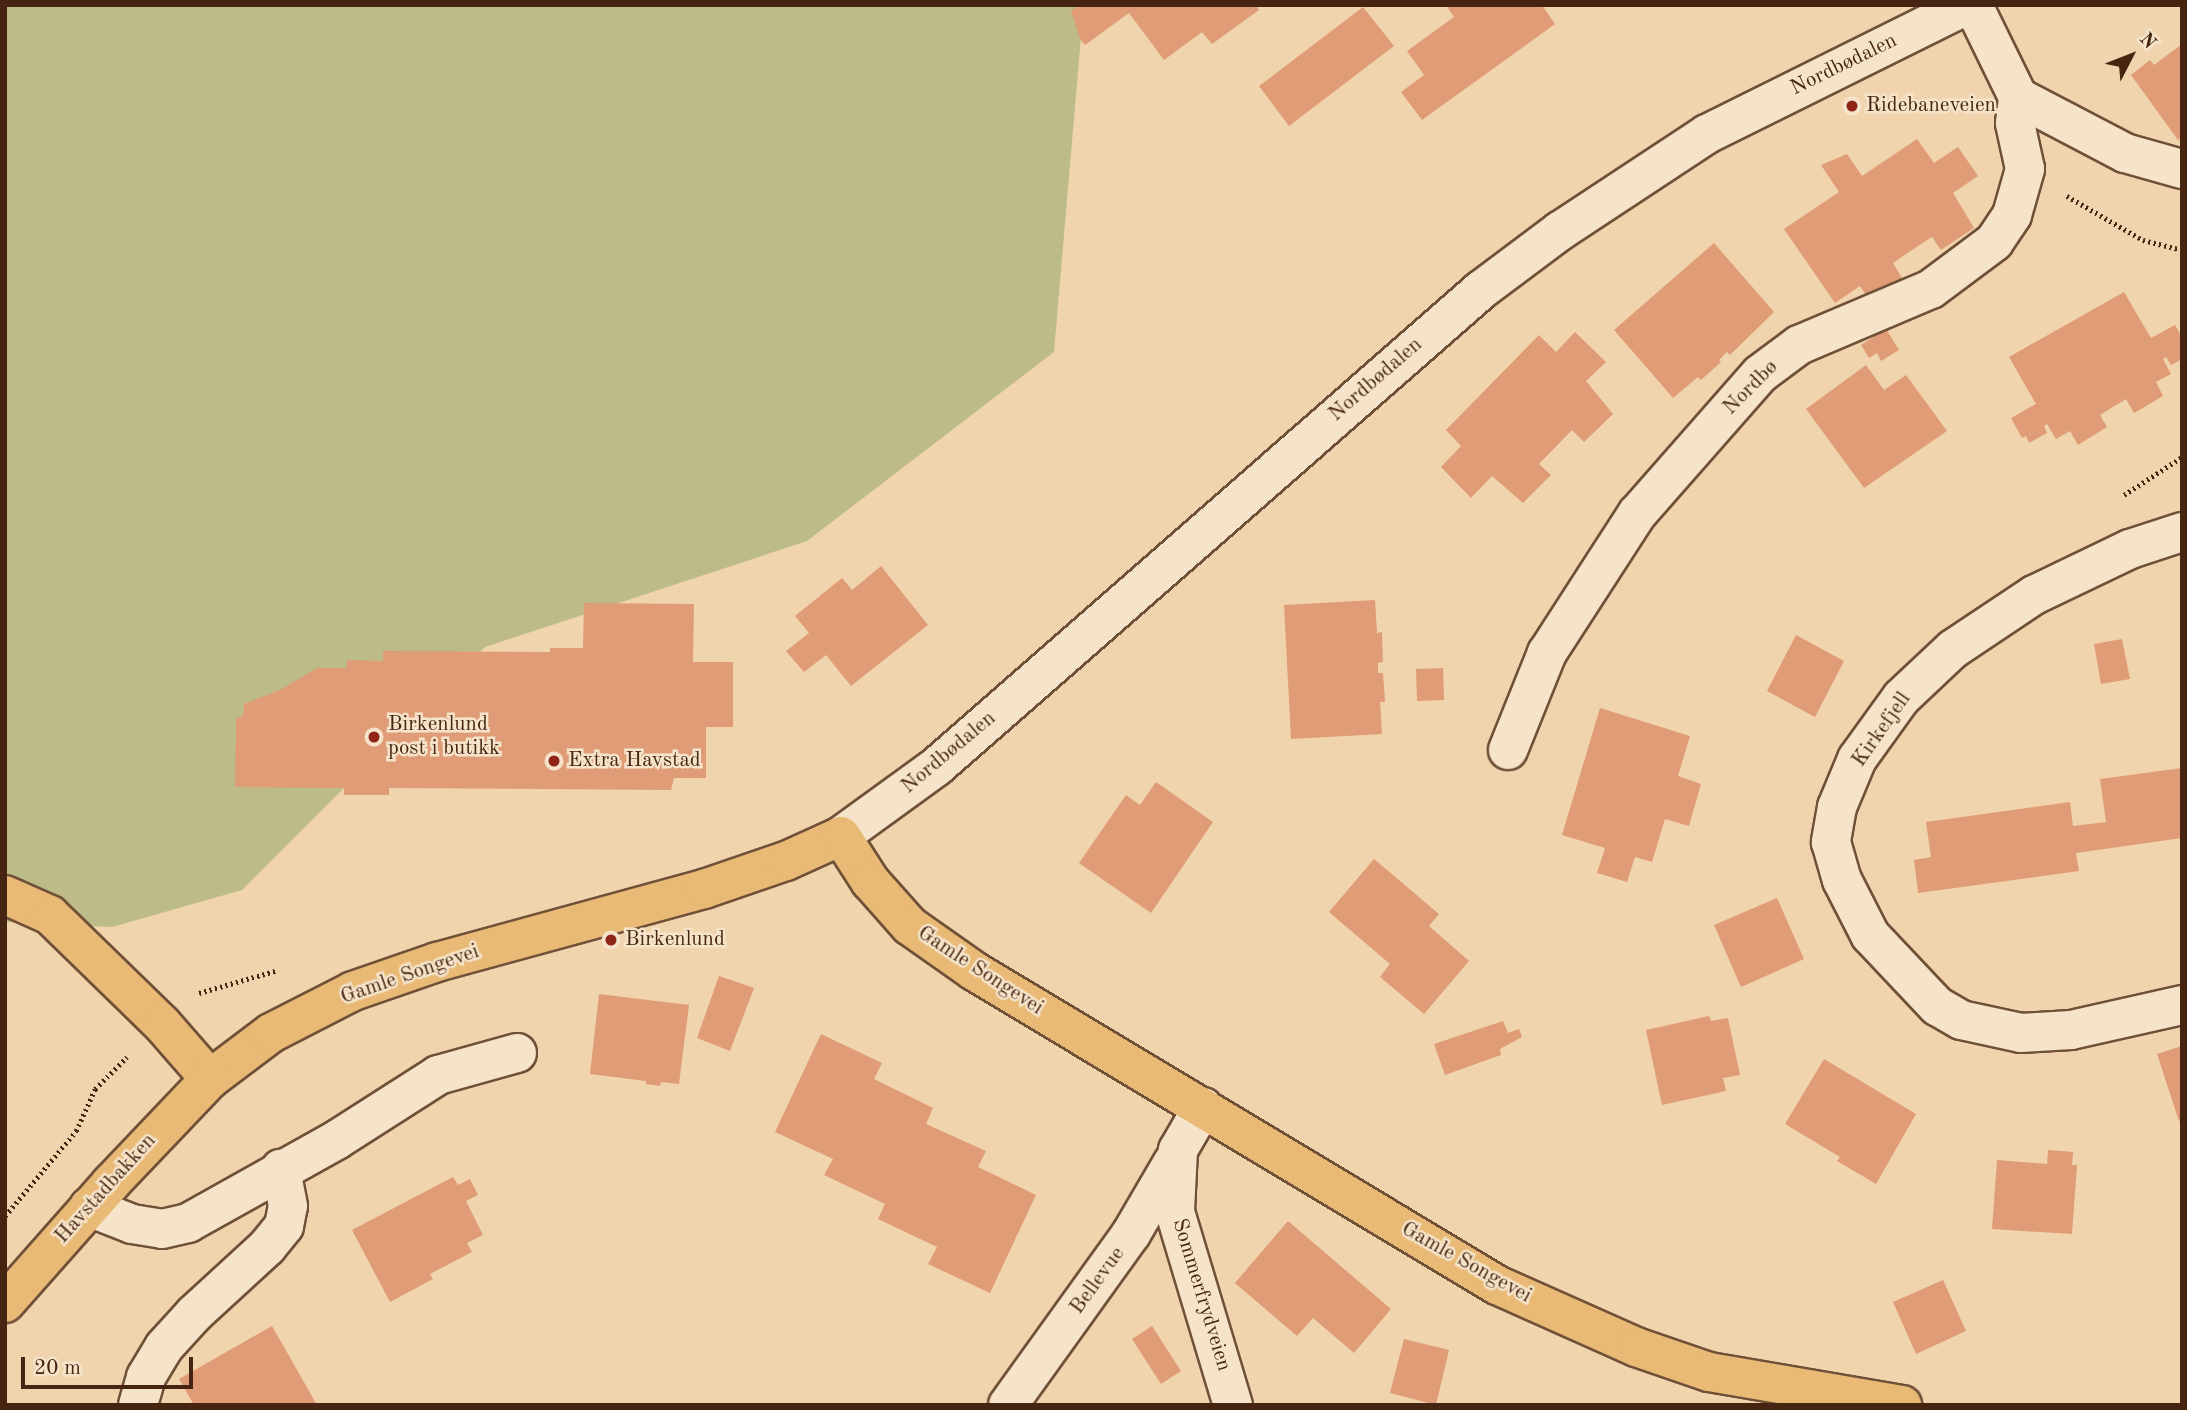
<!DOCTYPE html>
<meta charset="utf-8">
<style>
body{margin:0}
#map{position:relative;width:2187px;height:1410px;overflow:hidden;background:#f0d4ad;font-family:"Old Standard TT",serif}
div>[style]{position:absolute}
.green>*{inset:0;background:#bdbc88}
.building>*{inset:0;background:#df9c76}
.path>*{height:4.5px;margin-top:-2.25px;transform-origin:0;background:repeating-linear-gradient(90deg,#452411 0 2px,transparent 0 5.5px)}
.roads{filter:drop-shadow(2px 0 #705038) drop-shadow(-2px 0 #705038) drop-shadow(0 2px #705038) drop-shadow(0 -2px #705038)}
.minor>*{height:38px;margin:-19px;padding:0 19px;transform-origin:19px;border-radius:19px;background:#f5e3ca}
.major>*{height:38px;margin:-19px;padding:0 19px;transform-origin:19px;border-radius:19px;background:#e8ba76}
.dots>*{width:19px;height:19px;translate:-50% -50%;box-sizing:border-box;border:4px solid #f5e3ca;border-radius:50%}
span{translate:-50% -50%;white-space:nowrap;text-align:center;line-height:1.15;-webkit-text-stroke:5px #f5e3ca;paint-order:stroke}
.street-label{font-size:21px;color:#452411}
.poi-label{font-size:21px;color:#452411}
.left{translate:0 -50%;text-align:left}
.frame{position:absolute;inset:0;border:7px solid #452411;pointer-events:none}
.north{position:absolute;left:2096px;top:21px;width:70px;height:70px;-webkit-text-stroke:5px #f5e3ca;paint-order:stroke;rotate:48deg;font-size:19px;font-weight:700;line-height:28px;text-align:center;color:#452411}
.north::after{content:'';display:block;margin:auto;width:24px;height:32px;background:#452411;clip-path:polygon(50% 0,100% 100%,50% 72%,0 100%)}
.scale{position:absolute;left:21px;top:1357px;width:172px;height:32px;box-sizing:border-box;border:4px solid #452411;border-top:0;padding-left:9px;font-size:21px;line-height:24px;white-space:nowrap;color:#452411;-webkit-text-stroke:5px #f5e3ca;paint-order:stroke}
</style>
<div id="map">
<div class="green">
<i style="clip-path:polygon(5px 5px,1106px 5px,1082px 25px,1054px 352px,807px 541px,485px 647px,242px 890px,112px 927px,5px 922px)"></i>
</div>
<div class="building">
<i style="clip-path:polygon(1078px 5px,1256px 5px,1259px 10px,1212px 44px,1202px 32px,1164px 60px,1129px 13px,1085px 45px,1080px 39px,1071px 11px)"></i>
<i style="clip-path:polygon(1446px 5px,1542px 5px,1555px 24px,1422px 120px,1401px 92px,1424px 75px,1407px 51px,1454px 17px)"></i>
<i style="clip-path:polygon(1363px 7px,1394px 46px,1289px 126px,1259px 86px)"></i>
<i style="clip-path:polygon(2182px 44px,2182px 137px,2178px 140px,2131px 75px,2150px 60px,2154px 65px)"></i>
<i style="clip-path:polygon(1917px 139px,1934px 163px,1958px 147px,1978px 176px,1953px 193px,1974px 228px,1941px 250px,1932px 237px,1912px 250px,1893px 263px,1902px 278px,1869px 300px,1860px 286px,1835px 303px,1784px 229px,1839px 192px,1821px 165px,1847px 154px,1862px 176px)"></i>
<i style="clip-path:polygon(1714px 243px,1774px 312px,1730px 355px,1727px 352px,1719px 360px,1721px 362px,1701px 380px,1698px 377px,1673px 398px,1614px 330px)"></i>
<i style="clip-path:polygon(2124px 292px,2151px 338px,2175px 325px,2182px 337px,2182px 359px,2171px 365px,2166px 357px,2163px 359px,2171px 374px,2156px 382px,2163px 396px,2134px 413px,2126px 399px,2100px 415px,2107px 427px,2078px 445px,2070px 431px,2056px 439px,2047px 424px,2044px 426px,2047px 433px,2029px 443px,2026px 436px,2022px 438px,2011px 418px,2036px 404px,2009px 357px)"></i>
<i style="clip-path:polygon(1886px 329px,1899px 350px,1881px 361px,1877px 353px,1869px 358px,1861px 345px)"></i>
<i style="clip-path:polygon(1575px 332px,1606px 362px,1586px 381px,1613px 414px,1584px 442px,1572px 430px,1539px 464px,1551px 475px,1523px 503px,1492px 476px,1471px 498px,1441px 467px,1461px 446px,1446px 430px,1539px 335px,1556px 352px)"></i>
<i style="clip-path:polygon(1866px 365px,1884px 390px,1906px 375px,1947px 431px,1864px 488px,1806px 409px)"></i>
<i style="clip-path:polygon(881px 566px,928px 625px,851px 686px,826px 655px,804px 672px,786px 651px,809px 633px,795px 616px,842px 578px,852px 590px)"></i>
<i style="clip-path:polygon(1375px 600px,1377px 633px,1382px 632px,1383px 662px,1378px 663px,1378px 673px,1383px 673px,1385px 702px,1380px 702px,1382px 734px,1291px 739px,1284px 605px)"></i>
<i style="clip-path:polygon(584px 603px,694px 604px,693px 662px,733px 662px,733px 727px,706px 727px,706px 778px,674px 778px,671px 790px,389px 788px,389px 795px,344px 795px,344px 788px,235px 787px,236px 718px,243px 716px,244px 704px,280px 690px,317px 668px,347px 668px,347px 660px,383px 661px,383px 651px,550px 652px,550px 648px,583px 648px)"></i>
<i style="clip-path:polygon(1796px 635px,1844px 661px,1815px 717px,1767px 691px)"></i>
<i style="clip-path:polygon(2122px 639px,2130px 679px,2101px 684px,2094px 644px)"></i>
<i style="clip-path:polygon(1443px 668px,1444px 700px,1417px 701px,1416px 669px)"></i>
<i style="clip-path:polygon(1600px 708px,1690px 736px,1678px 776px,1701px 784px,1689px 826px,1665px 819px,1652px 862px,1635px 857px,1627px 882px,1597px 873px,1605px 848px,1562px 835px)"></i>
<i style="clip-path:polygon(2182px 768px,2182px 838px,2076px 853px,2079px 871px,1918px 893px,1914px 860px,1931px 857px,1926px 822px,2070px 802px,2073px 826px,2106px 822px,2100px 779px)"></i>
<i style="clip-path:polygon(1156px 782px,1213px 822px,1151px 913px,1079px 863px,1126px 795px,1140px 805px)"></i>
<i style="clip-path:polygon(1374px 859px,1439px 914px,1429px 926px,1469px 961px,1424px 1014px,1380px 977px,1390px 964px,1329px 912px)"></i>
<i style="clip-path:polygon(1777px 898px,1804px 959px,1741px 987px,1714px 925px)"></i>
<i style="clip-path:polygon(719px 976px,754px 988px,730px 1051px,697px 1038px)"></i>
<i style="clip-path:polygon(599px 994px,689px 1005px,679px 1084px,661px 1082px,660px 1086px,646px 1084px,646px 1081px,590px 1074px)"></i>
<i style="clip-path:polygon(1709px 1016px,1711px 1021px,1728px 1018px,1740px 1075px,1723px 1078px,1726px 1091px,1662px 1105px,1646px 1030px)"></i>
<i style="clip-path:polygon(1503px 1021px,1508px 1033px,1519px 1029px,1522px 1037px,1500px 1049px,1501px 1055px,1445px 1075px,1434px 1044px)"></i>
<i style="clip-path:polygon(821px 1034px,882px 1063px,874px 1079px,933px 1108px,926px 1124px,986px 1151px,978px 1167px,1036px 1195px,990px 1293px,928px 1264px,937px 1247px,878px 1219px,885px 1204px,824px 1175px,833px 1159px,775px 1132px)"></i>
<i style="clip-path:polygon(2182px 1046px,2182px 1120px,2179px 1121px,2157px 1054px)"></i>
<i style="clip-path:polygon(1824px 1059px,1916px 1114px,1876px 1184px,1837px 1161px,1840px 1157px,1785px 1124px)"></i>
<i style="clip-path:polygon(2048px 1150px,2073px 1152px,2072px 1165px,2077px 1165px,2072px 1234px,1992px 1229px,1997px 1160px,2047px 1164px)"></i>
<i style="clip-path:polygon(453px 1177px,458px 1185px,470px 1179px,478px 1195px,466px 1201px,483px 1235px,467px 1243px,472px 1252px,430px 1274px,433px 1279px,390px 1302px,352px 1230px)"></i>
<i style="clip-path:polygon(1288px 1221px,1391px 1309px,1354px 1353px,1313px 1318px,1297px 1336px,1235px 1283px)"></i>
<i style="clip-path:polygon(1943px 1280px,1966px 1331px,1916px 1354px,1893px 1302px)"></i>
<i style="clip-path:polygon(272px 1326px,317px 1405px,194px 1405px,179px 1379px)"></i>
<i style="clip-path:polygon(1152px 1326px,1181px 1371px,1161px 1384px,1132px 1339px)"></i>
<i style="clip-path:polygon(1404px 1339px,1449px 1350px,1436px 1405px,1390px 1393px)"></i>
</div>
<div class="path">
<i style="left:2067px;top:196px;width:88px;rotate:30.1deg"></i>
<i style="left:2143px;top:240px;width:40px;rotate:14.4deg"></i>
<i style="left:2124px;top:495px;width:69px;rotate:-33.2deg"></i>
<i style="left:199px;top:993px;width:82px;rotate:-16.2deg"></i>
<i style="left:5px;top:1216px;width:111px;rotate:-50.1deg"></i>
<i style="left:76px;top:1131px;width:46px;rotate:-65.7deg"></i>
<i style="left:95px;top:1089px;width:45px;rotate:-45deg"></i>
</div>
<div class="roads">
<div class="minor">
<i style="left:1973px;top:5px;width:102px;rotate:63.9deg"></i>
<i style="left:2018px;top:97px;width:121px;rotate:27.6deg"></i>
<i style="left:2125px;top:153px;width:59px;rotate:15.7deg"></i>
<i style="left:2182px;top:532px;width:55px;rotate:161.9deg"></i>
<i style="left:2130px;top:549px;width:106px;rotate:154.4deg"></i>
<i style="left:2034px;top:595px;width:97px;rotate:146.3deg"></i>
<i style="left:1953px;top:649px;width:71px;rotate:136.7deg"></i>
<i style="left:1901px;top:698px;width:75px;rotate:125.8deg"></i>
<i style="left:1857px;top:759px;width:52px;rotate:112.6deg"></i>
<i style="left:1837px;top:807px;width:36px;rotate:100deg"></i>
<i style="left:1831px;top:842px;width:40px;rotate:74deg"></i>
<i style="left:1842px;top:880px;width:62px;rotate:63deg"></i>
<i style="left:1870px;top:935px;width:98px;rotate:46.7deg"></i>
<i style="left:1937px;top:1006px;width:28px;rotate:30deg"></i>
<i style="left:1961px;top:1020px;width:61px;rotate:12.2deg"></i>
<i style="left:2021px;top:1033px;width:50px;rotate:-3.4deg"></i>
<i style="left:2071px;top:1030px;width:114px;rotate:-12.7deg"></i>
<i style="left:1508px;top:750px;width:105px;rotate:-68.1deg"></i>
<i style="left:1547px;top:653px;width:166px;rotate:-57.1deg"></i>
<i style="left:1637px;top:514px;width:186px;rotate:-48.7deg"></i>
<i style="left:1760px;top:374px;width:49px;rotate:-36.6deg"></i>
<i style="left:1799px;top:345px;width:143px;rotate:-23deg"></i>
<i style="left:1931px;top:289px;width:79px;rotate:-36.7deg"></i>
<i style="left:1994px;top:242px;width:32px;rotate:-56deg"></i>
<i style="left:2012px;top:215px;width:48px;rotate:-74.2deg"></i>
<i style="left:2025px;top:169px;width:47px;rotate:-102.3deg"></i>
<i style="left:2015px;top:123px;width:26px;rotate:-83deg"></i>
<i style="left:841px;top:836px;width:117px;rotate:-36deg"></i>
<i style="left:936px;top:767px;width:724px;rotate:-41.19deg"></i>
<i style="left:1481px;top:290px;width:99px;rotate:-36.8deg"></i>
<i style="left:1560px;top:231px;width:176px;rotate:-33.4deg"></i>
<i style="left:1707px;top:134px;width:290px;rotate:-26.4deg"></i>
<i style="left:1203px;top:1107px;width:50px;rotate:120.2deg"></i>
<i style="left:1178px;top:1150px;width:62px;rotate:92.8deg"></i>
<i style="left:1175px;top:1212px;width:202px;rotate:73.3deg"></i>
<i style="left:89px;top:1207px;width:46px;rotate:21.6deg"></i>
<i style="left:132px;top:1224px;width:30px;rotate:9deg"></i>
<i style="left:162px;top:1229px;width:27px;rotate:-13deg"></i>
<i style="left:188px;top:1223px;width:172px;rotate:-29.2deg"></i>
<i style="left:338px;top:1139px;width:119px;rotate:-32.6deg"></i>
<i style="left:438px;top:1075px;width:82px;rotate:-15.6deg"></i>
<i style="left:138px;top:1405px;width:29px;rotate:-74deg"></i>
<i style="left:146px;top:1377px;width:35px;rotate:-59deg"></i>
<i style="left:164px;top:1347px;width:45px;rotate:-47.7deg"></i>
<i style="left:194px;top:1314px;width:99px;rotate:-42.5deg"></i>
<i style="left:267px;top:1247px;width:27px;rotate:-51deg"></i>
<i style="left:284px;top:1226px;width:20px;rotate:-79deg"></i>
<i style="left:288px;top:1206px;width:38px;rotate:-101deg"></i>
<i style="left:1008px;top:1405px;width:211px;rotate:-54.3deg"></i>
<i style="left:1131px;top:1234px;width:83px;rotate:-59.7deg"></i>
</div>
<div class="major">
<i style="left:5px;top:895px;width:49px;rotate:24deg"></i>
<i style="left:50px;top:915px;width:156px;rotate:44.2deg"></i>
<i style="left:162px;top:1024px;width:73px;rotate:48.9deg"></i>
<i style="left:210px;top:1079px;width:76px;rotate:-37deg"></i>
<i style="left:271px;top:1033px;width:92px;rotate:-27.1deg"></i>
<i style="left:353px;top:991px;width:89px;rotate:-19deg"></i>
<i style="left:437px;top:962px;width:277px;rotate:-15.3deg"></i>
<i style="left:704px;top:889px;width:87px;rotate:-18.9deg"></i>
<i style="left:786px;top:861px;width:60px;rotate:-24.4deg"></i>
<i style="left:841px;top:836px;width:54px;rotate:57.2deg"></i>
<i style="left:870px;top:881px;width:60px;rotate:48.4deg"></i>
<i style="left:910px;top:926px;width:78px;rotate:35.1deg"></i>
<i style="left:974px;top:971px;width:610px;rotate:30.98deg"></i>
<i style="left:1497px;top:1285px;width:152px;rotate:24deg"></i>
<i style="left:1636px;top:1347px;width:77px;rotate:18.9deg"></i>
<i style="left:1709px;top:1372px;width:196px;rotate:9.7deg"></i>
<i style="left:5px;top:1303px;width:160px;rotate:-48.5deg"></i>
<i style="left:111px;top:1183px;width:144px;rotate:-46.4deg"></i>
</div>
</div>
<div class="dots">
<i style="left:1852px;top:106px;background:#8f2418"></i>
<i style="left:374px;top:737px;background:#8f2418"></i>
<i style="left:554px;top:761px;background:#8f2418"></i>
<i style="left:611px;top:940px;background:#8f2418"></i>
</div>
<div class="street-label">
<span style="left:1844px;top:65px;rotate:-26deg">Nordbødalen</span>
<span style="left:1376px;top:380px;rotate:-41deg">Nordbødalen</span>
<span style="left:1751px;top:388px;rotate:-45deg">Nordbø</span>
<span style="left:1882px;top:730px;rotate:-55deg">Kirkefjell</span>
<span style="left:949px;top:753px;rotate:-40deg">Nordbødalen</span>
<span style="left:980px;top:971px;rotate:33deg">Gamle Songevei</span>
<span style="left:410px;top:975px;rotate:-19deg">Gamle Songevei</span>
<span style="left:106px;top:1189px;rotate:-48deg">Havstadbakken</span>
<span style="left:1466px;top:1263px;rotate:29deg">Gamle Songevei</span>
<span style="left:1098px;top:1281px;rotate:-54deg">Bellevue</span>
<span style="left:1201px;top:1295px;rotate:73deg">Sommerfrydveien</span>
</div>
<div class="poi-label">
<span class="left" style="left:1866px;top:106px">Ridebaneveien</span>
<span class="left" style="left:388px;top:737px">Birkenlund<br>post i butikk</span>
<span class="left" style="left:568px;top:761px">Extra Havstad</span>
<span class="left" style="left:625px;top:940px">Birkenlund</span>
</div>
<div class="frame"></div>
<div class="north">N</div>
<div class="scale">20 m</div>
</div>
